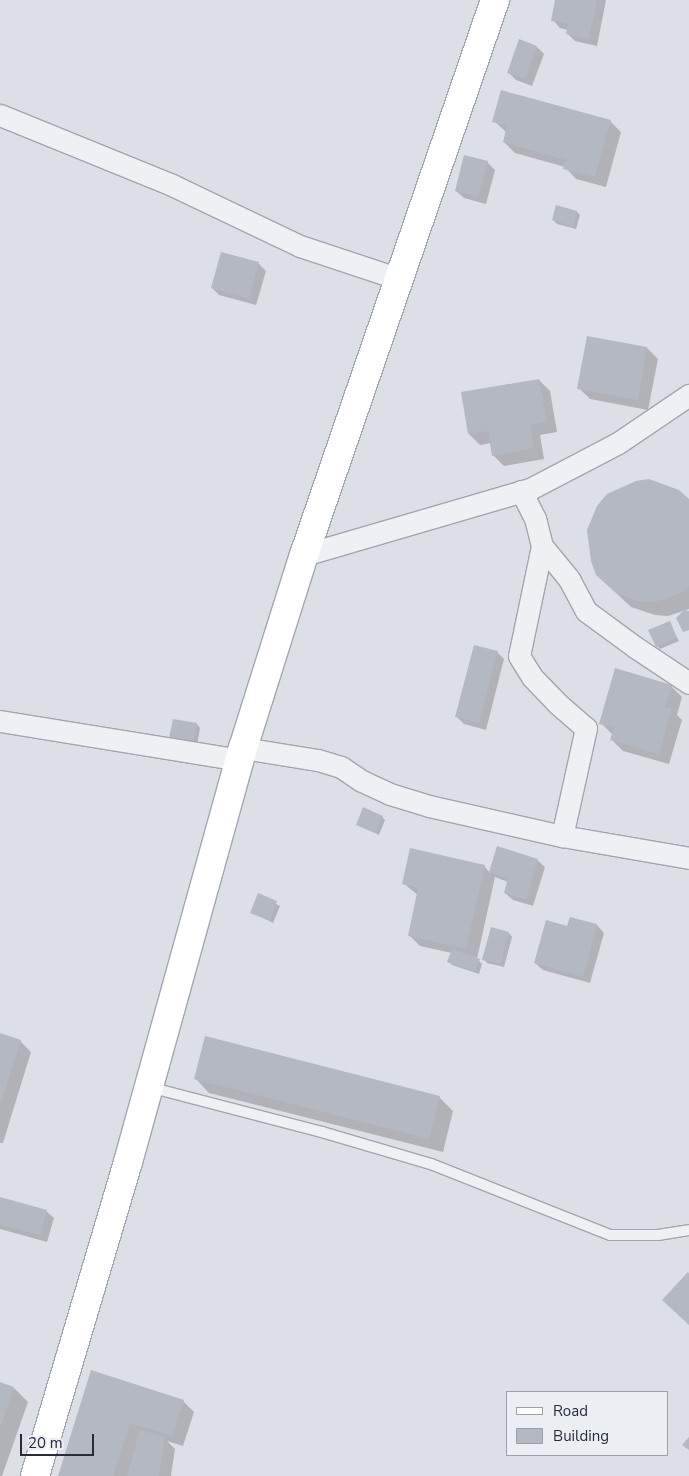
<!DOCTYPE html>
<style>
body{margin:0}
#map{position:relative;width:689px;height:1476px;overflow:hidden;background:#dcdfe5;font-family:"Nunito Sans",sans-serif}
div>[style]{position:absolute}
.shadow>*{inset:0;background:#0003}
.building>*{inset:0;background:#b4b8c1}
.roads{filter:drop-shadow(1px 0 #a2a6ae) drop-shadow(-1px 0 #a2a6ae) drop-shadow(0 1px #a2a6ae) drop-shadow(0 -1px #a2a6ae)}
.lane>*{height:10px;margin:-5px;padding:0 5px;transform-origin:5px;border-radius:5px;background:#eef0f4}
.street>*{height:21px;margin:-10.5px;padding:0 10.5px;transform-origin:10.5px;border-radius:10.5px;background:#eef0f4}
.secondary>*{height:28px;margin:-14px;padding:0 14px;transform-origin:14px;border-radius:14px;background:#fff}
span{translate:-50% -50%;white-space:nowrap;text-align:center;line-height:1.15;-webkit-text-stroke:4px #ebeef3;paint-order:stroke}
.legend{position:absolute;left:506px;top:1391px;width:162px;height:65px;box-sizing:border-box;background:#ebeef3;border:1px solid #9da0a9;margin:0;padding:6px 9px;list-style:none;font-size:15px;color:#272c3a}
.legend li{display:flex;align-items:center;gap:10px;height:25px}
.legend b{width:25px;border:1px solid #9da0a9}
.scale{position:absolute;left:20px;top:1434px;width:74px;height:22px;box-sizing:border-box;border:2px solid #272c3a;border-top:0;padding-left:6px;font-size:15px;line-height:18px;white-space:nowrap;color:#272c3a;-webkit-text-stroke:4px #ebeef3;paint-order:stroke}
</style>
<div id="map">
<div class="shadow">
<i style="clip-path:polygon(557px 0,606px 0,597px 46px,575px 41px,568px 34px,568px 30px,560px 28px,553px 20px)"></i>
<i style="clip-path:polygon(537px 47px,544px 54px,532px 86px,516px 80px,508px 72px)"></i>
<i style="clip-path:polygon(494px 121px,610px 121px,621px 132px,606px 187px,576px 179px,565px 167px,515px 153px,504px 142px,506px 132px)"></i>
<i style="clip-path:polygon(487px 162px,495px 170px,486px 204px,464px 198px,456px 191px)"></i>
<i style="clip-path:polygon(557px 207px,577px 212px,580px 215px,576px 229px,557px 224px,553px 220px)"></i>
<i style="clip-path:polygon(258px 263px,266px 271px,256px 305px,219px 295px,212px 288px)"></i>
<i style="clip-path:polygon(647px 348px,658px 359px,648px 410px,590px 399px,579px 388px)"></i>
<i style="clip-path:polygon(539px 380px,550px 391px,557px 432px,540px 435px,544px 459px,504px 466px,493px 455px,491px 443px,480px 445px,469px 434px,462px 393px)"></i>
<i style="clip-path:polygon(689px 502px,689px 609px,668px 616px,655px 615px,631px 607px,597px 575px)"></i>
<i style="clip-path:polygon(669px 623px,679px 641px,660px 649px,657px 646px)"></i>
<i style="clip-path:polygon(497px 652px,504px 659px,486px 730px,464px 724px,457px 717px)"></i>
<i style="clip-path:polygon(671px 686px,682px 697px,677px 715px,682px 720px,669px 764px,623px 751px,612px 740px,613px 735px,601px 723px)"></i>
<i style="clip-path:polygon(197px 724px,200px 728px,197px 745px,171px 737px)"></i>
<i style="clip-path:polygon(382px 817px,385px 820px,379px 835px,357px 824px)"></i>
<i style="clip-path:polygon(498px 848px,537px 860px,545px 867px,533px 906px,513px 900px,505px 893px,508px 882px,495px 877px,477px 959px,482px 964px,479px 974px,452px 965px,449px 962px,452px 953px,420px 946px,409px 935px,418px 895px,404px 884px,484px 866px,490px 873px)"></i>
<i style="clip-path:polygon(259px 895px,280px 906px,273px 923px,252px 912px)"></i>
<i style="clip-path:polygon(597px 925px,604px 933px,590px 983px,543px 970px,535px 963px,568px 928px)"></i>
<i style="clip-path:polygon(509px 933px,512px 937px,504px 967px,487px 963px,484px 959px)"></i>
<i style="clip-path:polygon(0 1035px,20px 1041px,31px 1052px,3px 1143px,0 1143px)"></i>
<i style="clip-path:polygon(196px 1079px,439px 1097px,453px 1111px,443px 1152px,209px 1093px)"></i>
<i style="clip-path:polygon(0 1199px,46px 1211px,54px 1218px,47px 1242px,0 1229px)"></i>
<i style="clip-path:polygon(92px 1372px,183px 1401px,194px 1412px,183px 1446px,167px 1441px,175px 1449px,171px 1476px,59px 1476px)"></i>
<i style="clip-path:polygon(0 1383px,14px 1388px,28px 1402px,2px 1476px,0 1476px)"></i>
</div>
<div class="building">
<i style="clip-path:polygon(555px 0,597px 0,589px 39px,566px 34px,568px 24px,551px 21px)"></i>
<i style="clip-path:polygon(519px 39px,537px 46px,525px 79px,507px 73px)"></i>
<i style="clip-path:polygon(501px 90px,611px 120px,595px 177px,563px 169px,566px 160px,503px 142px,507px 125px,492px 122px)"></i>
<i style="clip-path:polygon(464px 155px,488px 161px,478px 197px,455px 191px)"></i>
<i style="clip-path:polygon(556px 205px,577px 211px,573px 227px,552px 220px)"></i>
<i style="clip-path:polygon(221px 252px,259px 262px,249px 299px,211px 288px)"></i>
<i style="clip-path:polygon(587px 336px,647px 347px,638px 400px,577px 389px)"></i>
<i style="clip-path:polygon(539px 379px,547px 422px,530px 425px,534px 448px,492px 456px,488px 431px,468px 434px,461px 392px)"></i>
<i style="clip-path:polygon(649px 479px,679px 490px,689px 499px,689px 586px,686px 590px,669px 598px,654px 602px,640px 602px,616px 593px,596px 575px,591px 561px,587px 530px,597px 506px,607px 494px,636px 481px)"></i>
<i style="clip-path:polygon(684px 610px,689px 611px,689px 630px,683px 632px,676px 618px)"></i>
<i style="clip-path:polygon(670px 621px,677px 638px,656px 647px,648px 630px)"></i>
<i style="clip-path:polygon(474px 645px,498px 651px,479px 723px,455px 717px)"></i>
<i style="clip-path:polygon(615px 668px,672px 685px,665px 707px,672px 708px,659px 754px,610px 740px,614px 728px,599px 724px)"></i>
<i style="clip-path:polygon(173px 719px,197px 723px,194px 742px,169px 738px)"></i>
<i style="clip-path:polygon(363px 807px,383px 816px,375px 833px,356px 825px)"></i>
<i style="clip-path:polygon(497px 846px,538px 859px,526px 900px,504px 893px,508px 878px,489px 872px)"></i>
<i style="clip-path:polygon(410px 848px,485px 865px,466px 949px,408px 936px,418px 888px,402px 884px)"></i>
<i style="clip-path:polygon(258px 893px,277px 901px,270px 921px,250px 913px)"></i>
<i style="clip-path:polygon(570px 917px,597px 924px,583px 977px,534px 963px,546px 920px,567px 926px)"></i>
<i style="clip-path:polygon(491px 927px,509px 932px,501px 964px,482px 960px)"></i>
<i style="clip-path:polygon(452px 949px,480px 959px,475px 972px,447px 962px)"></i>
<i style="clip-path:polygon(0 1033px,21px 1040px,0 1106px)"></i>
<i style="clip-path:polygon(205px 1036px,440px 1096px,429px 1139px,194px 1079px)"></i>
<i style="clip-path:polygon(0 1197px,47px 1210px,40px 1235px,0 1225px)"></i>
<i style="clip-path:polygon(688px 1272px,689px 1274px,689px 1325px,662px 1300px)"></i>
<i style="clip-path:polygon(91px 1370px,184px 1400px,172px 1436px,130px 1423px,113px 1476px,58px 1476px)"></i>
<i style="clip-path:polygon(0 1382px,14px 1387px,0 1428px)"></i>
<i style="clip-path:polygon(140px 1430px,165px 1437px,159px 1476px,127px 1476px)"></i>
<i style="clip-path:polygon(689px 1437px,689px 1450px,682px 1445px)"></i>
</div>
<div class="roads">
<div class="lane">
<i style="left:149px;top:1087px;width:179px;rotate:14.6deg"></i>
<i style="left:322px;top:1132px;width:114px;rotate:16.4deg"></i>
<i style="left:431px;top:1164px;width:193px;rotate:21.6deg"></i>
<i style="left:610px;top:1235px;width:48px"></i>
<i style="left:658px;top:1235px;width:31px;rotate:-9deg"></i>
</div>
<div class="street">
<i style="left:0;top:115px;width:186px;rotate:22.1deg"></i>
<i style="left:172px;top:185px;width:142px;rotate:25.5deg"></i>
<i style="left:300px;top:246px;width:104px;rotate:18.4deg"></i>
<i style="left:521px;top:491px;width:30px;rotate:63deg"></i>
<i style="left:535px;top:518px;width:29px;rotate:76deg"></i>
<i style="left:542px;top:546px;width:112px;rotate:101.8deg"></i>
<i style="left:519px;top:656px;width:25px;rotate:58deg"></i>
<i style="left:532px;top:677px;width:37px;rotate:46deg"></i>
<i style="left:558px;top:704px;width:37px;rotate:41deg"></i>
<i style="left:586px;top:728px;width:111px;rotate:102.5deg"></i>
<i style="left:542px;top:546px;width:43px;rotate:50.7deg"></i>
<i style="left:569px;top:579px;width:36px;rotate:62deg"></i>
<i style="left:586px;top:611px;width:61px;rotate:36.3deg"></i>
<i style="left:635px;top:647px;width:65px;rotate:33.7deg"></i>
<i style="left:304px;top:555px;width:235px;rotate:-16.3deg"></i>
<i style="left:530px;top:489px;width:99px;rotate:-27.6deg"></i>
<i style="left:618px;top:443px;width:86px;rotate:-34.1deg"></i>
<i style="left:0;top:721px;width:238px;rotate:9.2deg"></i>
<i style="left:235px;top:759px;width:9px;rotate:77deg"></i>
<i style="left:243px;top:748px;width:76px;rotate:9.1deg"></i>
<i style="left:318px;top:760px;width:24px;rotate:17deg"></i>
<i style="left:341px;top:767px;width:25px;rotate:34deg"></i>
<i style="left:362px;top:781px;width:31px;rotate:25deg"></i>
<i style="left:390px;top:794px;width:41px;rotate:17.1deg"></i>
<i style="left:429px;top:806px;width:136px;rotate:12.7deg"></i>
<i style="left:562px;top:836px;width:129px;rotate:9.8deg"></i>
</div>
<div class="secondary">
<i style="left:35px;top:1476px;width:327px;rotate:-73.5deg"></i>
<i style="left:128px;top:1162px;width:430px;rotate:-74.5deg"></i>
<i style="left:243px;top:748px;width:202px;rotate:-72.5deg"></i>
<i style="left:304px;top:555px;width:587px;rotate:-71.01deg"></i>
</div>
</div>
<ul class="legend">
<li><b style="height:6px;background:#fff"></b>Road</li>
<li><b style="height:14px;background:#b4b8c1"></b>Building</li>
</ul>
<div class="scale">20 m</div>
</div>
